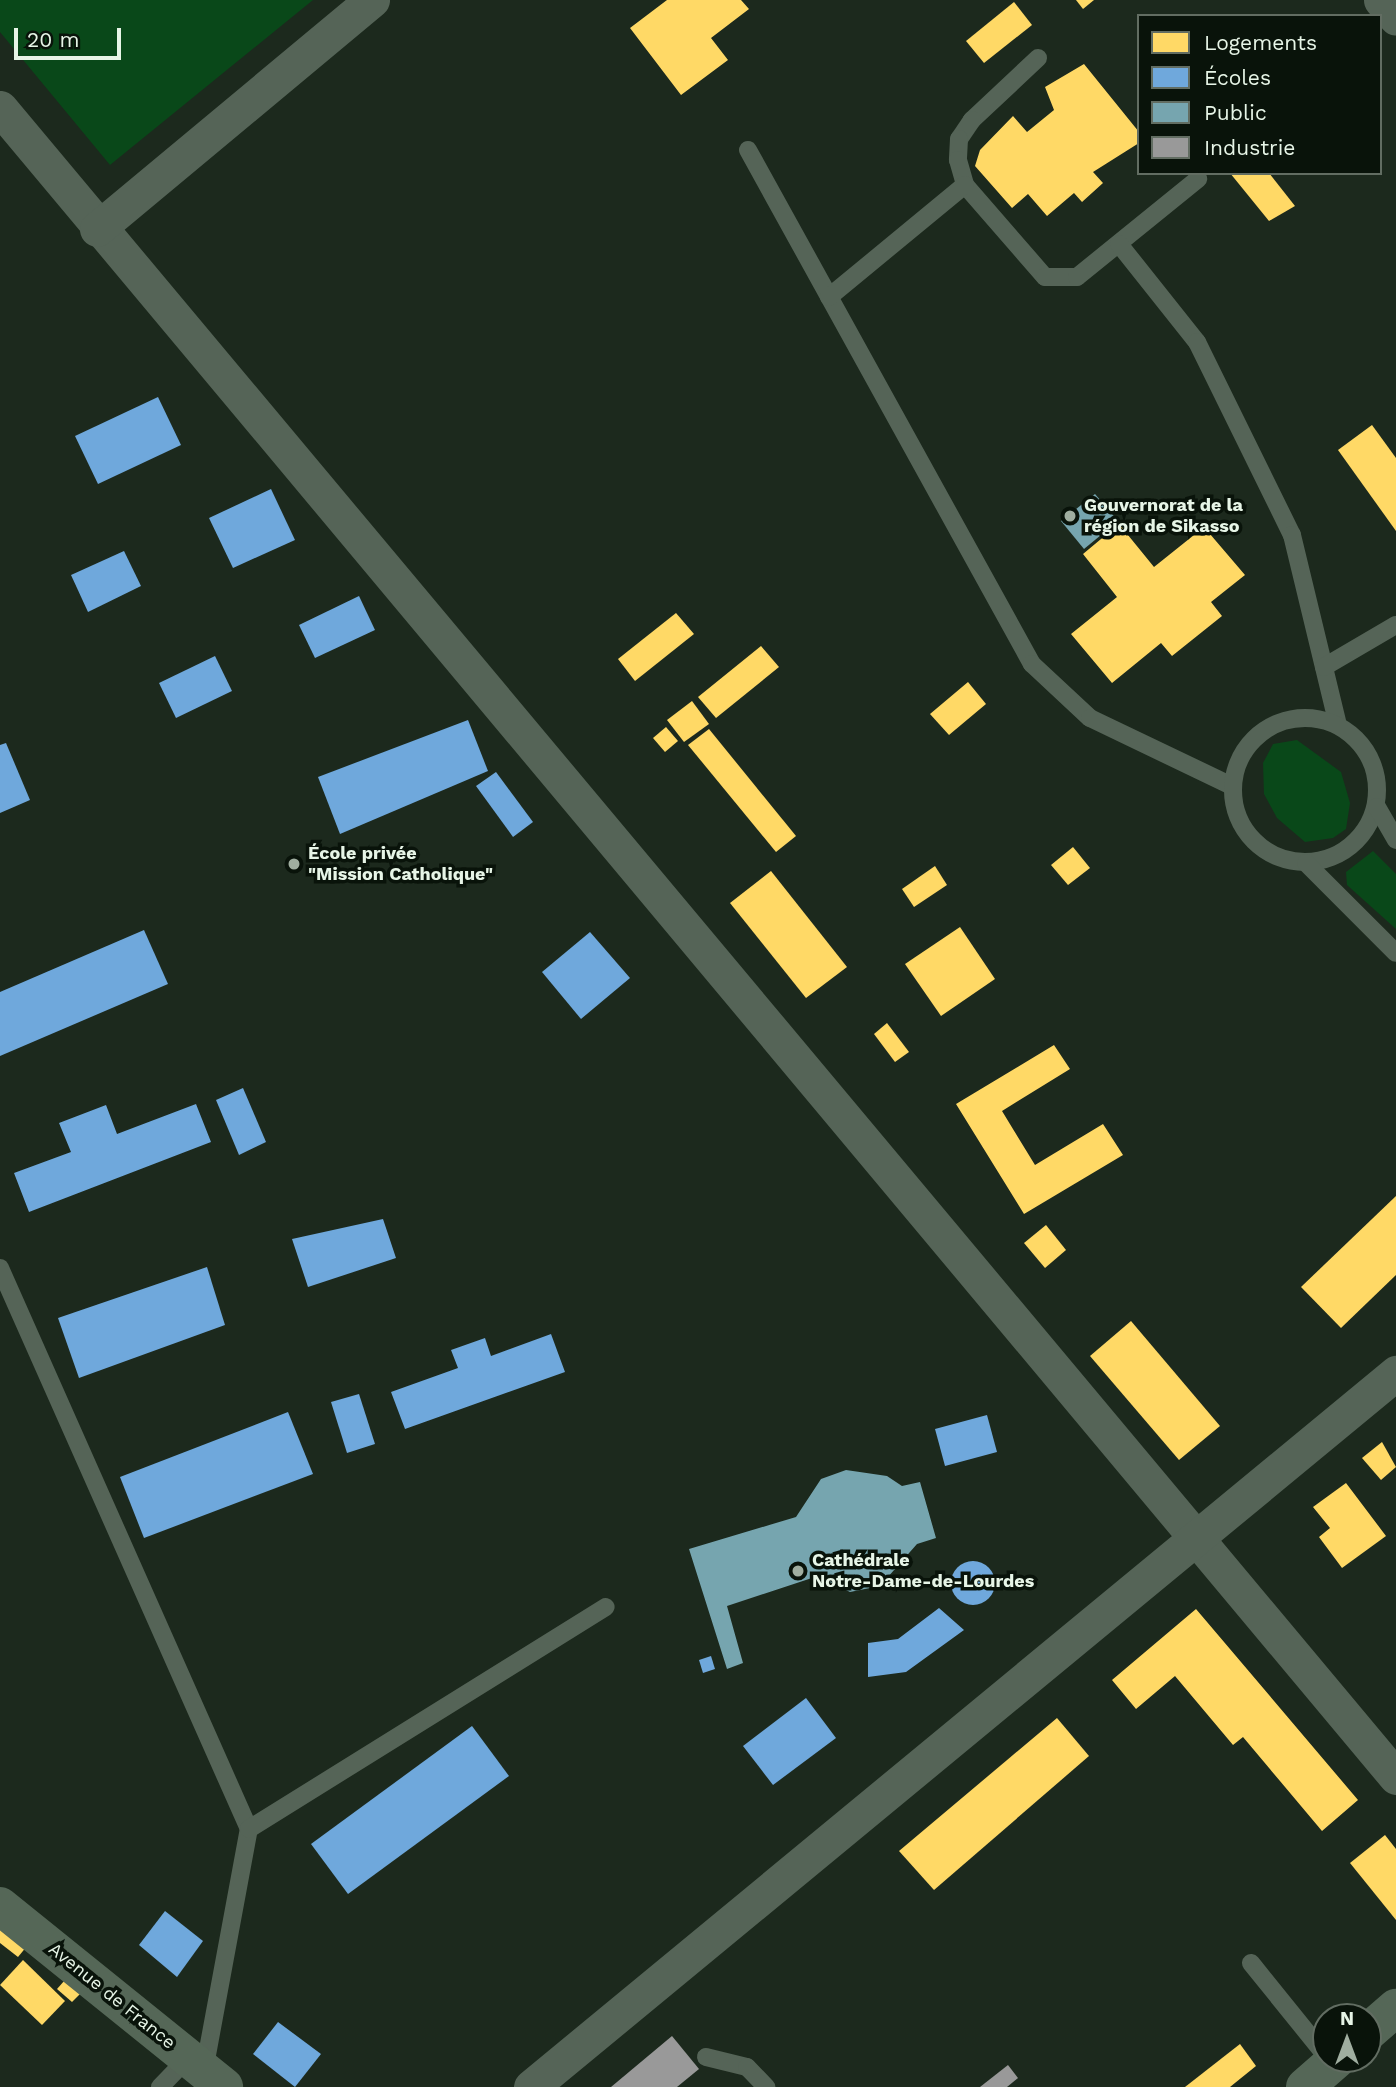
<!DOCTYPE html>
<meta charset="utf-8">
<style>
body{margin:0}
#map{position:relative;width:1396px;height:2087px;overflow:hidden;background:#1c291d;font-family:"Work Sans",sans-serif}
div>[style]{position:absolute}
.green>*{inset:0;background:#094819}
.homes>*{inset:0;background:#ffd966}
.schools>*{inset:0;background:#6fa8dc}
.round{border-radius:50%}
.public>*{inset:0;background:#76a5af}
.industry>*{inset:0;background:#999}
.lane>*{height:18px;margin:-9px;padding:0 9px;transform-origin:9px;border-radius:9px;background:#556457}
.lane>.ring{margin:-9px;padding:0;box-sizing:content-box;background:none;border:18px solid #556457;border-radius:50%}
.street>*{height:35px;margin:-17.5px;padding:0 17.5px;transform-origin:17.5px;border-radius:17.5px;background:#556457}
.secondary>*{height:38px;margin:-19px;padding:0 19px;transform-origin:19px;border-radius:19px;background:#556757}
.dots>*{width:19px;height:19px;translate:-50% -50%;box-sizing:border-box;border:4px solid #09130a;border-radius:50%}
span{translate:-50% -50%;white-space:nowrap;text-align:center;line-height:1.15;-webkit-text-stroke:7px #09130a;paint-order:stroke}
.poi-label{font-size:18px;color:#e7f5e7;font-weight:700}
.left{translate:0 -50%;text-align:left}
.street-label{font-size:18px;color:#e7f5e7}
.legend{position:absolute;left:1137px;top:14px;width:245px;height:161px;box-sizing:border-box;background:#09130a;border:2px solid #626d62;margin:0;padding:9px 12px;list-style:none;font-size:21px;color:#e7f5e7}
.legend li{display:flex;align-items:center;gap:14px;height:35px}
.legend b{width:35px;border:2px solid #626d62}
.north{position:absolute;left:1312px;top:2003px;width:70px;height:70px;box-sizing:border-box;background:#09130a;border:2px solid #626d62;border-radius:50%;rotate:0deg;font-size:19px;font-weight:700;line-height:28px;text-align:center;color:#e7f5e7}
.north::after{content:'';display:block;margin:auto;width:24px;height:32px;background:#a0aea0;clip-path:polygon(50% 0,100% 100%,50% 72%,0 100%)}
.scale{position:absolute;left:14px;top:28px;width:107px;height:32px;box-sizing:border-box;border:4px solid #e7f5e7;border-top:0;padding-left:9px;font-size:21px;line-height:24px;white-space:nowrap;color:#e7f5e7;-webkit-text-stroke:5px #09130a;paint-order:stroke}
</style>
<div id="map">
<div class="green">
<i style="clip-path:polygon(0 0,313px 0,110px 165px,0 32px)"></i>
<i style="clip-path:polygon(1297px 740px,1341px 772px,1350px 803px,1346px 829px,1333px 838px,1305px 842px,1277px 818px,1264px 794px,1263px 763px,1273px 744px)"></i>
<i style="clip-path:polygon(1373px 851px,1396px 874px,1396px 929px,1347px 885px,1346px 872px)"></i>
</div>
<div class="homes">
<i style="clip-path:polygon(667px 0,741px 0,749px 9px,711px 38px,728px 60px,681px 95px,630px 28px)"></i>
<i style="clip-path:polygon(1076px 0,1094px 0,1083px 9px)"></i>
<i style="clip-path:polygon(1014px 2px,1032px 25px,984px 63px,966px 41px)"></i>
<i style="clip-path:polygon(1084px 64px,1139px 132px,1139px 143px,1093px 172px,1103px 183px,1082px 202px,1074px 193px,1047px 216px,1028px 194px,1012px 208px,975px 166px,980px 150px,1013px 116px,1027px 132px,1054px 110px,1045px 87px)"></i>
<i style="clip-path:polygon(1230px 173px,1269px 173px,1295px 206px,1269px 221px)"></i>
<i style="clip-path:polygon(1372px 425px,1396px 458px,1396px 531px,1338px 450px)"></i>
<i style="clip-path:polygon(1119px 524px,1154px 567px,1204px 527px,1245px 575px,1211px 602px,1222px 616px,1172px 656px,1161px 643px,1112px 683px,1071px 634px,1117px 597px,1083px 554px)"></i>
<i style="clip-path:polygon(676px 613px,694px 634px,635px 681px,618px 659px)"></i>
<i style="clip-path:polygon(761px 646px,779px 667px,716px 718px,698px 697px)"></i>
<i style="clip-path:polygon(968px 682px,986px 704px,949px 735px,930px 714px)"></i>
<i style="clip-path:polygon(692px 701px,709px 724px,684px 742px,667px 720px)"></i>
<i style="clip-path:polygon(666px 727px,678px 741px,665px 752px,653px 738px)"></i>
<i style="clip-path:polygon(709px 729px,796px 836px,776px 852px,688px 745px)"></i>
<i style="clip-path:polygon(1073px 847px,1090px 868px,1068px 885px,1051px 865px)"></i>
<i style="clip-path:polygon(935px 866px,947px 885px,914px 907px,902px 889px)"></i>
<i style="clip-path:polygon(771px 871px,847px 967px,806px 998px,730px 903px)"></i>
<i style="clip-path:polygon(960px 927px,995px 979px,941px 1016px,905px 964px)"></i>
<i style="clip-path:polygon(887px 1023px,909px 1052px,895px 1062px,874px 1034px)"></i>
<i style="clip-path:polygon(1054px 1045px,1070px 1069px,1002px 1111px,1035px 1165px,1103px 1124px,1123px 1155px,1024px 1214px,956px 1104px)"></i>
<i style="clip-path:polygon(1396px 1196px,1396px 1275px,1341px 1328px,1301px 1287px)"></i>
<i style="clip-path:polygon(1046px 1225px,1066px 1250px,1045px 1268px,1024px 1243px)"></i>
<i style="clip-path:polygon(1131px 1321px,1220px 1426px,1179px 1460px,1090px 1356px)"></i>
<i style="clip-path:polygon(1382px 1442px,1396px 1467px,1381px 1480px,1362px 1458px)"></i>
<i style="clip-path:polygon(1346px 1483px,1386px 1536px,1342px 1568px,1319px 1537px,1330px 1528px,1313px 1507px)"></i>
<i style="clip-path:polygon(1196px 1609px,1358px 1800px,1322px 1831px,1243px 1737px,1233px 1745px,1175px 1676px,1136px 1709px,1112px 1680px)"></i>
<i style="clip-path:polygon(1057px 1718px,1089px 1756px,934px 1890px,899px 1851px)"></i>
<i style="clip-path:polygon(1385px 1835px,1396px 1849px,1396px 1920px,1350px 1863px)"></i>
<i style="clip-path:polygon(0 1914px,32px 1940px,18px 1957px,0 1943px)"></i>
<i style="clip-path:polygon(23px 1960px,65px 2001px,42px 2025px,0 1985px)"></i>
<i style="clip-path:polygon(65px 1980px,80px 1994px,72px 2002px,57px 1989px)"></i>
<i style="clip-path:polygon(1240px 2044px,1256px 2066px,1230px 2087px,1185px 2087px)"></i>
</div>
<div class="schools">
<i style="clip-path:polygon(158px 397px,181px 445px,98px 484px,75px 436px)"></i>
<i style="clip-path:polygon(271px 489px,295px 540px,233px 568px,209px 518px)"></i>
<i style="clip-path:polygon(124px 551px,141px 586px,88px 612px,71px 575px)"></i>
<i style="clip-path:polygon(359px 596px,375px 630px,315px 658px,299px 625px)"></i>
<i style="clip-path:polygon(215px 656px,232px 691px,176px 718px,159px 683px)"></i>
<i style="clip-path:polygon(468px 720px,488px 771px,340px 834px,318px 777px)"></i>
<i style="clip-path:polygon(6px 743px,30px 800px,0 813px,0 745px)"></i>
<i style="clip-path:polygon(496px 772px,533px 822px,513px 837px,476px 786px)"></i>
<i style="clip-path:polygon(144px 930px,168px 984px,0 1056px,0 992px)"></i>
<i style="clip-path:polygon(590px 932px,630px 978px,581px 1019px,542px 972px)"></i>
<i style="clip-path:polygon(243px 1088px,266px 1142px,239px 1155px,216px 1100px)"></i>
<i style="clip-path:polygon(196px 1104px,211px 1142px,29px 1212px,14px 1173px,71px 1152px,59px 1123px,106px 1105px,117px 1134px)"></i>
<i style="clip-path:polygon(383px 1219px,396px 1258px,308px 1287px,292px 1239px)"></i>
<i style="clip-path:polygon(207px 1267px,225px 1325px,79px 1378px,58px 1318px)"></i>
<i style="clip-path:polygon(551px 1334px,565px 1372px,405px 1429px,391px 1392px,458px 1368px,451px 1350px,485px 1338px,491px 1356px)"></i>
<i style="clip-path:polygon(359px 1394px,375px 1444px,347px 1453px,331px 1402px)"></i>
<i style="clip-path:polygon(288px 1412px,313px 1474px,144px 1538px,120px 1477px)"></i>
<i style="clip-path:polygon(987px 1415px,997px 1452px,945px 1466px,935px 1429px)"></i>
<i class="round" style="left:951px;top:1561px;width:44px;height:44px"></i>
<i style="clip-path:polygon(939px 1608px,964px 1630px,906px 1672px,868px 1677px,868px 1643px,898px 1639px)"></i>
<i style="clip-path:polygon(711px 1656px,715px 1669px,703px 1673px,699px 1660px)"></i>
<i style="clip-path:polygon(806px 1698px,836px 1738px,773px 1785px,743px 1746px)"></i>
<i style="clip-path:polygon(472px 1726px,509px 1776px,348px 1894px,311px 1844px)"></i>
<i style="clip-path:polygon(165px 1911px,203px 1941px,177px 1977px,139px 1945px)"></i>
<i style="clip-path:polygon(278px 2022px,321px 2054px,295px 2087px,253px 2054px)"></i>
</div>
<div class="public">
<i style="clip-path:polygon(1095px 494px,1118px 521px,1084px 549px,1061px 521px)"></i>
<i style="clip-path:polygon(846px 1470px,887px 1476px,902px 1486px,920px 1482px,936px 1538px,917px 1544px,880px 1586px,850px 1592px,818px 1576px,727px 1606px,743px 1663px,727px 1669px,689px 1549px,796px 1517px,821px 1479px)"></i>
</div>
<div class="industry">
<i style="clip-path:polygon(672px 2036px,699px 2069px,677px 2087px,611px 2087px)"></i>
<i style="clip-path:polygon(1008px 2065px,1018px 2078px,1007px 2087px,980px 2087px)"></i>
</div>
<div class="lane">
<i style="left:1038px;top:58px;width:91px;rotate:136.8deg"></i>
<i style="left:972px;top:120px;width:23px;rotate:124deg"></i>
<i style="left:959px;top:139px;width:21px;rotate:93deg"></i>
<i style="left:958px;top:160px;width:26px;rotate:74deg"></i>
<i style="left:965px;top:185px;width:122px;rotate:49deg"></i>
<i style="left:1045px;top:277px;width:32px"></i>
<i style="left:1077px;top:277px;width:156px;rotate:-39deg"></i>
<i style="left:748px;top:150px;width:587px;rotate:61.08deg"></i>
<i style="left:1032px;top:664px;width:79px;rotate:43deg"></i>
<i style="left:1090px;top:718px;width:157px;rotate:25.6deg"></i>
<i style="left:1119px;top:244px;width:125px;rotate:51.5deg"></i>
<i style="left:1197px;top:342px;width:215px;rotate:63.8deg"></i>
<i style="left:1292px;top:535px;width:195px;rotate:76.4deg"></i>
<i style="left:829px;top:297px;width:176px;rotate:-39.5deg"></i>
<i style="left:1324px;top:667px;width:83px;rotate:-30.3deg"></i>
<i class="ring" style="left:1233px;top:718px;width:126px;height:126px"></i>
<i style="left:1377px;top:807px;width:38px;rotate:60deg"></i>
<i style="left:1306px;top:863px;width:127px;rotate:45deg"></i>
<i style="left:0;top:1268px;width:614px;rotate:66.07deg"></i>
<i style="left:1251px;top:1963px;width:119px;rotate:51.1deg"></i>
<i style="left:706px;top:2057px;width:42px;rotate:13.7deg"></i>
<i style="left:747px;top:2067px;width:28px;rotate:46deg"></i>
<i style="left:204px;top:2071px;width:246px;rotate:-79.5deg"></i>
<i style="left:249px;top:1829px;width:420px;rotate:-31.9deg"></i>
<i style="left:160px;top:2087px;width:40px;rotate:-46deg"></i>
</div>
<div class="street">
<i style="left:1381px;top:0;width:23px;rotate:50deg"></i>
<i style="left:0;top:108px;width:2176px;rotate:50.09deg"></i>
<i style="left:97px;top:229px;width:358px;rotate:-39.8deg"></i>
<i style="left:531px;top:2087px;width:1122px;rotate:-39.54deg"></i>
</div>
<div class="secondary">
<i style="left:0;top:1906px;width:288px;rotate:38.9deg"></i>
<i style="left:1368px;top:2032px;width:37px;rotate:-41deg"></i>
<i style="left:1305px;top:2087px;width:43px;rotate:-41.2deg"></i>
</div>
<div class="dots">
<i style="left:1070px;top:516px;background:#a0aea0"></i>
<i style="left:294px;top:864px;background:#a0aea0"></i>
<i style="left:798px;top:1571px;background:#a0aea0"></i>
</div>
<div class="poi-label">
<span class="left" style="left:1084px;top:516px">Gouvernorat de la<br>région de Sikasso</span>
<span class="left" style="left:308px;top:864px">École privée<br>"Mission Catholique"</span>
<span class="left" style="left:812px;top:1571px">Cathédrale<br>Notre-Dame-de-Lourdes</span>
</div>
<div class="street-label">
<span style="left:112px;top:1996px;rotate:39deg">Avenue de France</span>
</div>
<ul class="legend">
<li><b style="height:19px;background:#ffd966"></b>Logements</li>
<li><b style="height:19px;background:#6fa8dc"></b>Écoles</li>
<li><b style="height:19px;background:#76a5af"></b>Public</li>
<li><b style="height:19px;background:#999"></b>Industrie</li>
</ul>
<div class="north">N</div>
<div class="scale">20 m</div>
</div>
